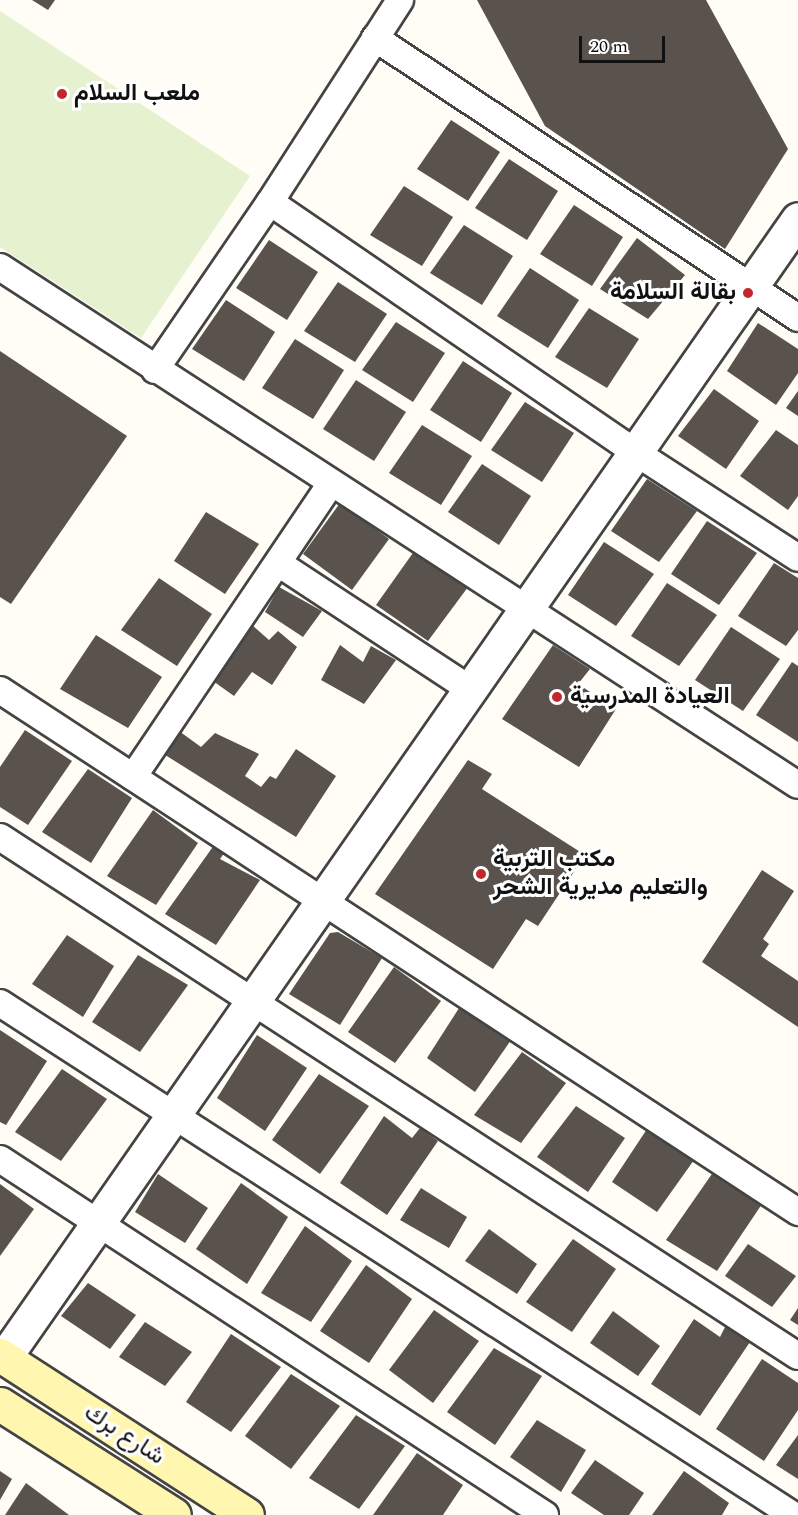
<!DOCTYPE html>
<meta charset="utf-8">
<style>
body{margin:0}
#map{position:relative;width:798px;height:1515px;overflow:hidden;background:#fffdf5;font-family:Spectral,Vazirmatn,serif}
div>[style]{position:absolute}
.pitch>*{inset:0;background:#e6f2cf}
.building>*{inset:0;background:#5a524d}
.roads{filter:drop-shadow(2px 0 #444) drop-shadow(-2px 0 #444) drop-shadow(0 2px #444) drop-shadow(0 -2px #444)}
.minor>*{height:26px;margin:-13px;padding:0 13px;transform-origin:13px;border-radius:13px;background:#fff}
.tertiary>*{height:33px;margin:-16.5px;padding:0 16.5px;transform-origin:16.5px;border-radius:16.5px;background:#fff}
.secondary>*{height:33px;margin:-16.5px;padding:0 16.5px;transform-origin:16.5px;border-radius:16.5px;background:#fff6b0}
.dots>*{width:16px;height:16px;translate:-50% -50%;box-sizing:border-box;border:3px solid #fff;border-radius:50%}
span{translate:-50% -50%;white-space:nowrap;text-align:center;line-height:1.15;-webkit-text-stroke:6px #fff;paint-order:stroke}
.poi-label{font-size:24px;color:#111;font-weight:700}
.left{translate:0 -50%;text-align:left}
.right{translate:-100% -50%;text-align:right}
.street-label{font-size:24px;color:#111}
.scale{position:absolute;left:579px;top:36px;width:86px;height:27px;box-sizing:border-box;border:3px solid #111;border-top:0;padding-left:8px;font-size:18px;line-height:21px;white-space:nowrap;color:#111;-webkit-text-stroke:4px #fff;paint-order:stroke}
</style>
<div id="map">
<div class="pitch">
<i style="clip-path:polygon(0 11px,250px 176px,141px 338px,0 247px)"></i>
</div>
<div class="building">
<i style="clip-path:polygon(32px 0,55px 0,48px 10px)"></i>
<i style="clip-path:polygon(477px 0,706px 0,788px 149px,725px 249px,545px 126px)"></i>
<i style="clip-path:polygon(451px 120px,500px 152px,468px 201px,417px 169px)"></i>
<i style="clip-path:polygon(509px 159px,558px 191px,527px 240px,475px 208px)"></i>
<i style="clip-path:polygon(404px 186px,453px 217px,422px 266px,370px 235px)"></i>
<i style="clip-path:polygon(574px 205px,623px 237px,592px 286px,540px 254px)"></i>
<i style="clip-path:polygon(464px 225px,513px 256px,482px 305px,430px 273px)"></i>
<i style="clip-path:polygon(637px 238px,685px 275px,648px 319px,600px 289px)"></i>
<i style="clip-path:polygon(269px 240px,318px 272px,287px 320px,236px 288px)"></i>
<i style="clip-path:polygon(530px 268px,579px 300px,548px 348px,497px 316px)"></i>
<i style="clip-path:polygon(338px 282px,387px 314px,355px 362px,304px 331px)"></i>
<i style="clip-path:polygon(226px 300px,275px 332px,244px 381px,192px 349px)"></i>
<i style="clip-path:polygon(589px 308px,639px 339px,607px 388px,555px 357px)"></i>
<i style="clip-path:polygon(396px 322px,445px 353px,413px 402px,362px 370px)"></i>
<i style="clip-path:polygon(758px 323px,798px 349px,798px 373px,776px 405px,727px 371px)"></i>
<i style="clip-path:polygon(295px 339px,344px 370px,313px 419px,262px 388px)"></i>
<i style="clip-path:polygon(0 351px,127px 436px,11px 604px,0 597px)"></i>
<i style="clip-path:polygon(463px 361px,512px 393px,481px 442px,430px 410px)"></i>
<i style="clip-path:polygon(356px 380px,406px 412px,374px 461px,323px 429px)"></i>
<i style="clip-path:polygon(714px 389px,759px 421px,726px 469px,678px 436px)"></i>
<i style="clip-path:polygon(798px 391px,798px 416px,786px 408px)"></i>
<i style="clip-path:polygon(525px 402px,574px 433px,542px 482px,491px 450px)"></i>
<i style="clip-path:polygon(422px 425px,472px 456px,441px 505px,389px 473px)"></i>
<i style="clip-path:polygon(776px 430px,798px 445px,798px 496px,788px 510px,740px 476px)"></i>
<i style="clip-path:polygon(482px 464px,531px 496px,499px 545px,448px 512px)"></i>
<i style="clip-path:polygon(647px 479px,697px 511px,659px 562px,611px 531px)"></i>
<i style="clip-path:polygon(340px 503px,389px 539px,352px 590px,303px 554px)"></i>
<i style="clip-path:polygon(206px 512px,259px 544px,225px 594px,174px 561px)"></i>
<i style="clip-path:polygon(707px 521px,757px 553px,719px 605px,671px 574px)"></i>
<i style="clip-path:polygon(604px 542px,654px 574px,616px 626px,568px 595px)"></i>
<i style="clip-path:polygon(415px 550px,468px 587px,428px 641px,376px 605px)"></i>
<i style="clip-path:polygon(774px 563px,798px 578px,798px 630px,786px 646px,738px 616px)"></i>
<i style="clip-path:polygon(159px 578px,212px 614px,177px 666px,121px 630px)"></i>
<i style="clip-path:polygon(667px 583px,717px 615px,679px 666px,631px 636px)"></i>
<i style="clip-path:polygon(279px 587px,322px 611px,303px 637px,265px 612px)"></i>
<i style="clip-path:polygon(252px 625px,269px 640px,278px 631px,297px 647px,272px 685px,252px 672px,234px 696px,213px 681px)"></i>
<i style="clip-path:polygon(731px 627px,780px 659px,743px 711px,695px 680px)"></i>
<i style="clip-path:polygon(96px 635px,162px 677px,128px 728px,60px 689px)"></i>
<i style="clip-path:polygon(340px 645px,363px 662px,371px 646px,396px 660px,364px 704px,321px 680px)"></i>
<i style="clip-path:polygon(553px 645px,590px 669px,578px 684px,616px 709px,579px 767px,502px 719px)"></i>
<i style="clip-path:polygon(792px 662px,798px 666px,798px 742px,756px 715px)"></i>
<i style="clip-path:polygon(25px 730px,72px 761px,28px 825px,0 807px,0 767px)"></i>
<i style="clip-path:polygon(179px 731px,201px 747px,215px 733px,259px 754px,245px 776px,261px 787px,270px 776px,276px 779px,296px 749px,336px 776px,296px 837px,162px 753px)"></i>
<i style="clip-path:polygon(468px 760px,492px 774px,482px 789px,585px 855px,538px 926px,526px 919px,493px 969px,375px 894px)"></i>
<i style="clip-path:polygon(88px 769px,132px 798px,91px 863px,42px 832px)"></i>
<i style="clip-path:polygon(153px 810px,198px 843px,156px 905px,107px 876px)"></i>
<i style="clip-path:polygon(217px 841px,227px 849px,220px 859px,260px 880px,216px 945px,165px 914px)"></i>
<i style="clip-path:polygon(762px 870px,794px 891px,763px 939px,769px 944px,761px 956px,798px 981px,798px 1027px,702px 962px)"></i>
<i style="clip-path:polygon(338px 932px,382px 958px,340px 1025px,289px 994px,330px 933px)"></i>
<i style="clip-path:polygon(67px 935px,114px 966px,83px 1017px,32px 984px)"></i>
<i style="clip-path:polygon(138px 955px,188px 985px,140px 1052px,92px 1022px)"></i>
<i style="clip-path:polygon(394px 967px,441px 1001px,395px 1063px,348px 1032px)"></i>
<i style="clip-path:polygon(461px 1005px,511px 1040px,475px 1092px,427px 1058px)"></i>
<i style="clip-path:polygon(0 1030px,47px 1061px,6px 1125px,0 1122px)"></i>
<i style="clip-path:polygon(257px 1035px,307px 1068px,265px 1131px,217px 1098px)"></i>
<i style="clip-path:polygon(522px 1052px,566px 1083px,521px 1143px,474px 1115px)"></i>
<i style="clip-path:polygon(62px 1069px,107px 1099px,61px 1161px,15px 1132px)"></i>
<i style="clip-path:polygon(319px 1074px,369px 1106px,320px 1174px,272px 1140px)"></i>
<i style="clip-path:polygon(576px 1106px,625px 1138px,588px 1192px,537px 1157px)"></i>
<i style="clip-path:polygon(384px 1116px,412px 1138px,420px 1128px,438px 1141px,387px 1215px,340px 1183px)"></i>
<i style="clip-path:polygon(647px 1129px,694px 1160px,657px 1212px,612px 1182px)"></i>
<i style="clip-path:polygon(714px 1171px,762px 1204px,717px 1271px,666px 1240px)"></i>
<i style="clip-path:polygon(158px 1174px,208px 1208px,185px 1243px,135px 1212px)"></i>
<i style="clip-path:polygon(241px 1183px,288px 1217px,247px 1284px,196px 1249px)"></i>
<i style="clip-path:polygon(0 1184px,34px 1209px,0 1256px)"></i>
<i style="clip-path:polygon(421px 1188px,467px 1217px,449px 1248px,400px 1220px)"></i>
<i style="clip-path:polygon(305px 1226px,352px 1261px,311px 1322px,261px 1293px)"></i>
<i style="clip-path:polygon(489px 1229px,537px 1264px,517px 1294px,465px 1261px)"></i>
<i style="clip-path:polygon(573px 1239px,616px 1269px,572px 1332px,526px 1302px)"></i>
<i style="clip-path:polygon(748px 1244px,796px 1276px,772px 1307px,725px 1276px)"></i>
<i style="clip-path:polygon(366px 1265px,412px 1299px,369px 1363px,320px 1331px)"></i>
<i style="clip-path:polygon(88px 1283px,136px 1315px,110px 1349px,61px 1316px)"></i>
<i style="clip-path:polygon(798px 1308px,798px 1325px,790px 1320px)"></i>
<i style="clip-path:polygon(434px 1310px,479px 1341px,433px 1403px,389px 1370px)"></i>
<i style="clip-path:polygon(613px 1311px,660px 1346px,638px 1376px,590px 1343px)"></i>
<i style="clip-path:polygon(694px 1319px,720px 1337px,727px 1323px,752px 1339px,700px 1416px,651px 1384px)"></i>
<i style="clip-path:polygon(145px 1322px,192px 1352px,165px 1386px,119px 1357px)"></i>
<i style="clip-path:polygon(231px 1334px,281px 1367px,231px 1432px,186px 1402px)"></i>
<i style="clip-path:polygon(494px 1348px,542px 1376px,495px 1445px,447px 1412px)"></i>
<i style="clip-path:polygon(762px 1359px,798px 1383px,798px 1410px,764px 1461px,716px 1429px)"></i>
<i style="clip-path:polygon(291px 1374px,340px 1406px,291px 1469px,245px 1436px)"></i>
<i style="clip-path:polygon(356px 1415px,405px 1446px,359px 1509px,309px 1478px)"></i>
<i style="clip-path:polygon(537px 1420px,586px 1450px,561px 1492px,510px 1457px)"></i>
<i style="clip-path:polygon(798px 1435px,798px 1479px,776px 1465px)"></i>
<i style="clip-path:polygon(417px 1453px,463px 1485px,443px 1515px,373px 1515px)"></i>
<i style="clip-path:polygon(595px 1460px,644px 1493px,629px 1515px,604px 1515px,571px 1493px)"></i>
<i style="clip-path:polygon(0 1471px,12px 1479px,0 1500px)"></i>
<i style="clip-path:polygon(684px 1471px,729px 1503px,722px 1515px,652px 1515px)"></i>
<i style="clip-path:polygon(26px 1483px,69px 1515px,5px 1515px)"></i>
</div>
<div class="roads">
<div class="minor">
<i style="left:375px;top:38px;width:507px;rotate:33.5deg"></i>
<i style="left:270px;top:202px;width:240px;rotate:-57.2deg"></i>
<i style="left:0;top:267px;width:951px;rotate:32.99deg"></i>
<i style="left:155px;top:370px;width:204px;rotate:-55.6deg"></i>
<i style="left:270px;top:202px;width:442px;rotate:34.4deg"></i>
<i style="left:635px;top:452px;width:194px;rotate:33deg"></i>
<i style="left:278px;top:563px;width:230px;rotate:33.3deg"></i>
<i style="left:0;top:690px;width:954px;rotate:33.19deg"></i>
<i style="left:133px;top:777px;width:354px;rotate:-56deg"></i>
<i style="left:0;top:837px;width:952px;rotate:33.04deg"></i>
<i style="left:0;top:1003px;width:944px;rotate:32.85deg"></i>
<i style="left:0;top:1159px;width:651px;rotate:33.15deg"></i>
</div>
<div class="tertiary">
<i style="left:4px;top:1358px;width:1388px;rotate:-55.12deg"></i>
</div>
<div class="secondary">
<i style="left:0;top:1355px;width:294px;rotate:32.9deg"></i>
<i style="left:0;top:1404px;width:206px;rotate:32.5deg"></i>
</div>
</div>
<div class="dots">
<i style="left:62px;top:94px;background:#c4262e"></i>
<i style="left:748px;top:293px;background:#c4262e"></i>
<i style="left:557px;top:697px;background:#c4262e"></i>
<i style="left:481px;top:874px;background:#c4262e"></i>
</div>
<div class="poi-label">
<span class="left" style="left:74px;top:94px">ملعب السلام</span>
<span class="right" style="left:736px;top:293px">بقالة السلامة</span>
<span class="left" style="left:570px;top:697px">العيادة المدرسية</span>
<span class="left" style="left:493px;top:874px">مكتب التربية<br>والتعليم مديرية الشحر</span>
</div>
<div class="street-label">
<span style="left:124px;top:1435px;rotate:33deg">شارع برك</span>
</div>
<div class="scale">20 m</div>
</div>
